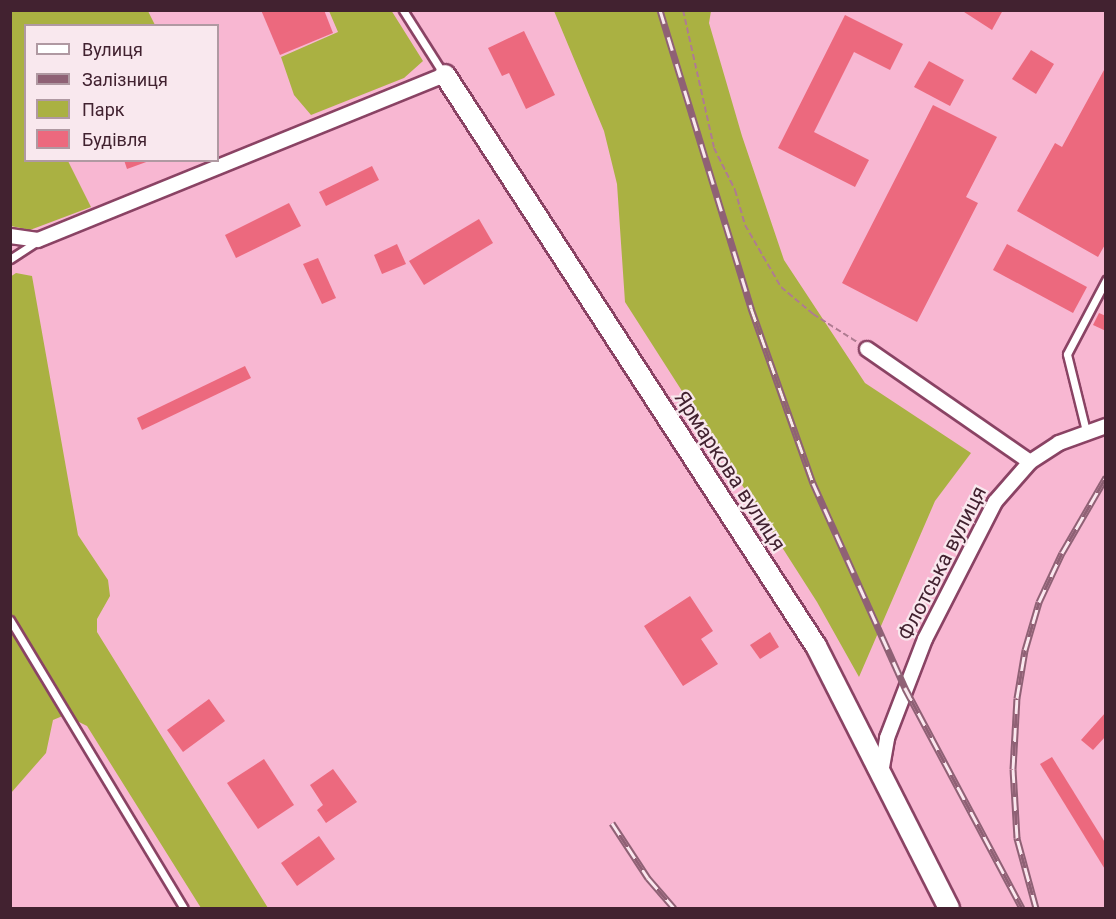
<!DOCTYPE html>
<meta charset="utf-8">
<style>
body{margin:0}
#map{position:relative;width:1116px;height:919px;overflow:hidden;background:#f8b7d2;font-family:Roboto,sans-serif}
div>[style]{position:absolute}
.green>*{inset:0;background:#aab142}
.building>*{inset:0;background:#ec697e}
.path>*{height:2px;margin-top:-1px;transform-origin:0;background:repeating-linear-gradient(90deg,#af7b91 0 6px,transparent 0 9px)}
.roads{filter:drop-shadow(2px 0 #8a4364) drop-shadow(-2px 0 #8a4364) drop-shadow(0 2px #8a4364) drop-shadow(0 -2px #8a4364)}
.lane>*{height:7px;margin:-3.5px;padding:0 3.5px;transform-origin:3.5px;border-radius:3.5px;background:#fff}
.street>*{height:14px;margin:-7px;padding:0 7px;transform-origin:7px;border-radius:7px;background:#fff}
.secondary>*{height:20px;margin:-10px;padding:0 10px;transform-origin:10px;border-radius:10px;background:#fff}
.rail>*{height:7px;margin-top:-3.5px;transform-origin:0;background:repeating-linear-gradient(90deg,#f9e8ee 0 14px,#8f6175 0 28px);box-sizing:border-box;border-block:2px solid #8f6175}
span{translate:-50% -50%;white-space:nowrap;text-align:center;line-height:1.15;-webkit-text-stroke:4.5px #f9e8ee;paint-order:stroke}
.street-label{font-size:21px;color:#422230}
.frame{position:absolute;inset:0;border:12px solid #422230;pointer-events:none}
.legend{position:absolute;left:24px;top:24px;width:195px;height:138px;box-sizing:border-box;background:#f9e8ee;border:2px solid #b099a2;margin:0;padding:8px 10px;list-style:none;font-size:18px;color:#422230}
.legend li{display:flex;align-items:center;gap:12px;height:30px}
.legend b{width:30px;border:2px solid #b099a2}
</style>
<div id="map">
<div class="green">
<i style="clip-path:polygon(391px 10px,423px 61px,404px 78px,311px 115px,294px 95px,281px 57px,338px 32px,329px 11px)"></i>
<i style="clip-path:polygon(10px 11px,148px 11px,155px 25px,26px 26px,26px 160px,68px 161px,91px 207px,30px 230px,11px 226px)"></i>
<i style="clip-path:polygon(554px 11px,711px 11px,709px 23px,742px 136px,784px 260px,865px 383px,971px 453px,935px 501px,859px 677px,817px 602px,625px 302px,617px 184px,604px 131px)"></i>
<i style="clip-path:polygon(16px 273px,32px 276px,78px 535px,108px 580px,110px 596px,97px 619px,97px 632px,268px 908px,201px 908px,87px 726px,65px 715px,53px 720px,46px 753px,11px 793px,10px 277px)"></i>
</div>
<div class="building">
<i style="clip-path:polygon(261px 10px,324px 10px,333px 33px,280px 55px)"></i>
<i style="clip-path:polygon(961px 10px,1003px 10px,992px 30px)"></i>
<i style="clip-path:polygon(845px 15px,903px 44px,890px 70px,854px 52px,814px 132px,869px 160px,855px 187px,778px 148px)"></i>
<i style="clip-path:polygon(524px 31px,555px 95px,526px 109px,509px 73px,502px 76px,488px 48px)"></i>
<i style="clip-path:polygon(1031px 50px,1054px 64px,1036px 94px,1012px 79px)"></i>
<i style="clip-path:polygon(929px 61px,964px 80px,950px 106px,914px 87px)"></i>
<i style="clip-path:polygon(1104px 70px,1106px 243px,1098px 257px,1017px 211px,1055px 143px,1062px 147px)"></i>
<i style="clip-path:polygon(933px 105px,997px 137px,966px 197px,978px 203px,917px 322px,842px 283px)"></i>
<i style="clip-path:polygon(124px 160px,149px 160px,149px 161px,127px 169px)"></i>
<i style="clip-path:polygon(372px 166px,379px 180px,326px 206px,319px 192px)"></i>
<i style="clip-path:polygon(289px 203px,301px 226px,236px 258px,225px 235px)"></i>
<i style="clip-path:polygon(479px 219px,493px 243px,424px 285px,409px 261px)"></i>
<i style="clip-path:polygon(397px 244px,406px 264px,382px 274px,374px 255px)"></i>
<i style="clip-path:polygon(1007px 244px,1087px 287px,1073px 313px,993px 270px)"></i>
<i style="clip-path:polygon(318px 258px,336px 298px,322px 304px,303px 264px)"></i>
<i style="clip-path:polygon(1099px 313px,1106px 316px,1106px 331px,1093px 325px)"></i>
<i style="clip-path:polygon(245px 366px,251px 378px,142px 430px,137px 418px)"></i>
<i style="clip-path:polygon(690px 596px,713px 631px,701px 639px,718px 664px,683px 686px,644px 626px)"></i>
<i style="clip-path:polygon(770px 632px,779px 647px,760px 659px,750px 645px)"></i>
<i style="clip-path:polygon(209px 699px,225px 721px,183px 752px,167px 730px)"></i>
<i style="clip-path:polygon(1106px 712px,1106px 736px,1093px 750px,1081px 740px)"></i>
<i style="clip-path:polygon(1052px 757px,1106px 844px,1106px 871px,1040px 764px)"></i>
<i style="clip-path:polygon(264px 759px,294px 805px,258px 829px,227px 783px)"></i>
<i style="clip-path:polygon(333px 769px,357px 802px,326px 823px,317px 810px,323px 805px,310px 785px)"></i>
<i style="clip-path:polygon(319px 836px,335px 859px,297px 886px,281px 863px)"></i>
</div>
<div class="path">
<i style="left:683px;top:10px;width:141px;rotate:77.3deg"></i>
<i style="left:714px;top:148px;width:47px;rotate:63.4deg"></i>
<i style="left:735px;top:190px;width:36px;rotate:74deg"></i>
<i style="left:745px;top:225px;width:72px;rotate:59.9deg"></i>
<i style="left:781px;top:287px;width:42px;rotate:40.2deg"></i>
<i style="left:813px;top:314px;width:52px;rotate:32.5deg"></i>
</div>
<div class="roads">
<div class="lane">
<i style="left:403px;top:10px;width:75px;rotate:57.6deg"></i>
<i style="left:10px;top:259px;width:31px;rotate:-33deg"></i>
<i style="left:1086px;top:431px;width:79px;rotate:-103.9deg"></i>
<i style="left:1067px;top:354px;width:84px;rotate:-62.2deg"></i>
<i style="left:10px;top:620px;width:336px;rotate:58.9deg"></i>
</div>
<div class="street">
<i style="left:10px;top:236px;width:28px;rotate:8deg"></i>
<i style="left:38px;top:240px;width:439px;rotate:-22.1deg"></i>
<i style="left:867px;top:349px;width:198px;rotate:34.7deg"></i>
<i style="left:881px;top:773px;width:36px;rotate:-80deg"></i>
<i style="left:887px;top:738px;width:106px;rotate:-69deg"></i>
<i style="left:925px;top:639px;width:154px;rotate:-62.9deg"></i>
<i style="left:995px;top:502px;width:53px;rotate:-48.8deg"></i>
<i style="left:1030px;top:462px;width:35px;rotate:-33deg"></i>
<i style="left:1059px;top:443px;width:50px;rotate:-19.9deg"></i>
</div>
<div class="secondary">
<i style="left:445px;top:75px;width:681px;rotate:56.99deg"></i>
<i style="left:816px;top:646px;width:294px;rotate:63.1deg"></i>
</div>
</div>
<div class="rail">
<i style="left:660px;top:10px;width:312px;rotate:73deg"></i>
<i style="left:751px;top:308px;width:186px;rotate:70.5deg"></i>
<i style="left:813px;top:483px;width:225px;rotate:65.8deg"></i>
<i style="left:905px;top:688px;width:249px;rotate:62deg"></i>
<i style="left:612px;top:823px;width:66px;rotate:56.8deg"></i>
<i style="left:648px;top:878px;width:40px;rotate:49deg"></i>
<i style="left:1036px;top:908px;width:73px;rotate:-105.2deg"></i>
<i style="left:1017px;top:838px;width:69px;rotate:-93.3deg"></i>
<i style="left:1013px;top:769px;width:71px;rotate:-86.8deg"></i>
<i style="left:1017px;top:698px;width:49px;rotate:-80.5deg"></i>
<i style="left:1025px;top:650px;width:50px;rotate:-73.7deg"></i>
<i style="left:1039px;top:602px;width:54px;rotate:-64.9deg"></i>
<i style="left:1062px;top:553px;width:88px;rotate:-59.9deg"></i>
</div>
<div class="street-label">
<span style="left:730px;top:471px;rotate:57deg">Ярмаркова вулиця</span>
<span style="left:942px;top:563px;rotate:-63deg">Флотська вулиця</span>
</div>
<div class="frame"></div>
<ul class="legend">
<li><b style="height:8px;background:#fff"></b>Вулиця</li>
<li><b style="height:8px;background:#8f6175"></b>Залізниця</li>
<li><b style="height:16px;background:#aab142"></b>Парк</li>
<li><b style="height:16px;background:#ec697e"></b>Будівля</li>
</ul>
</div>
